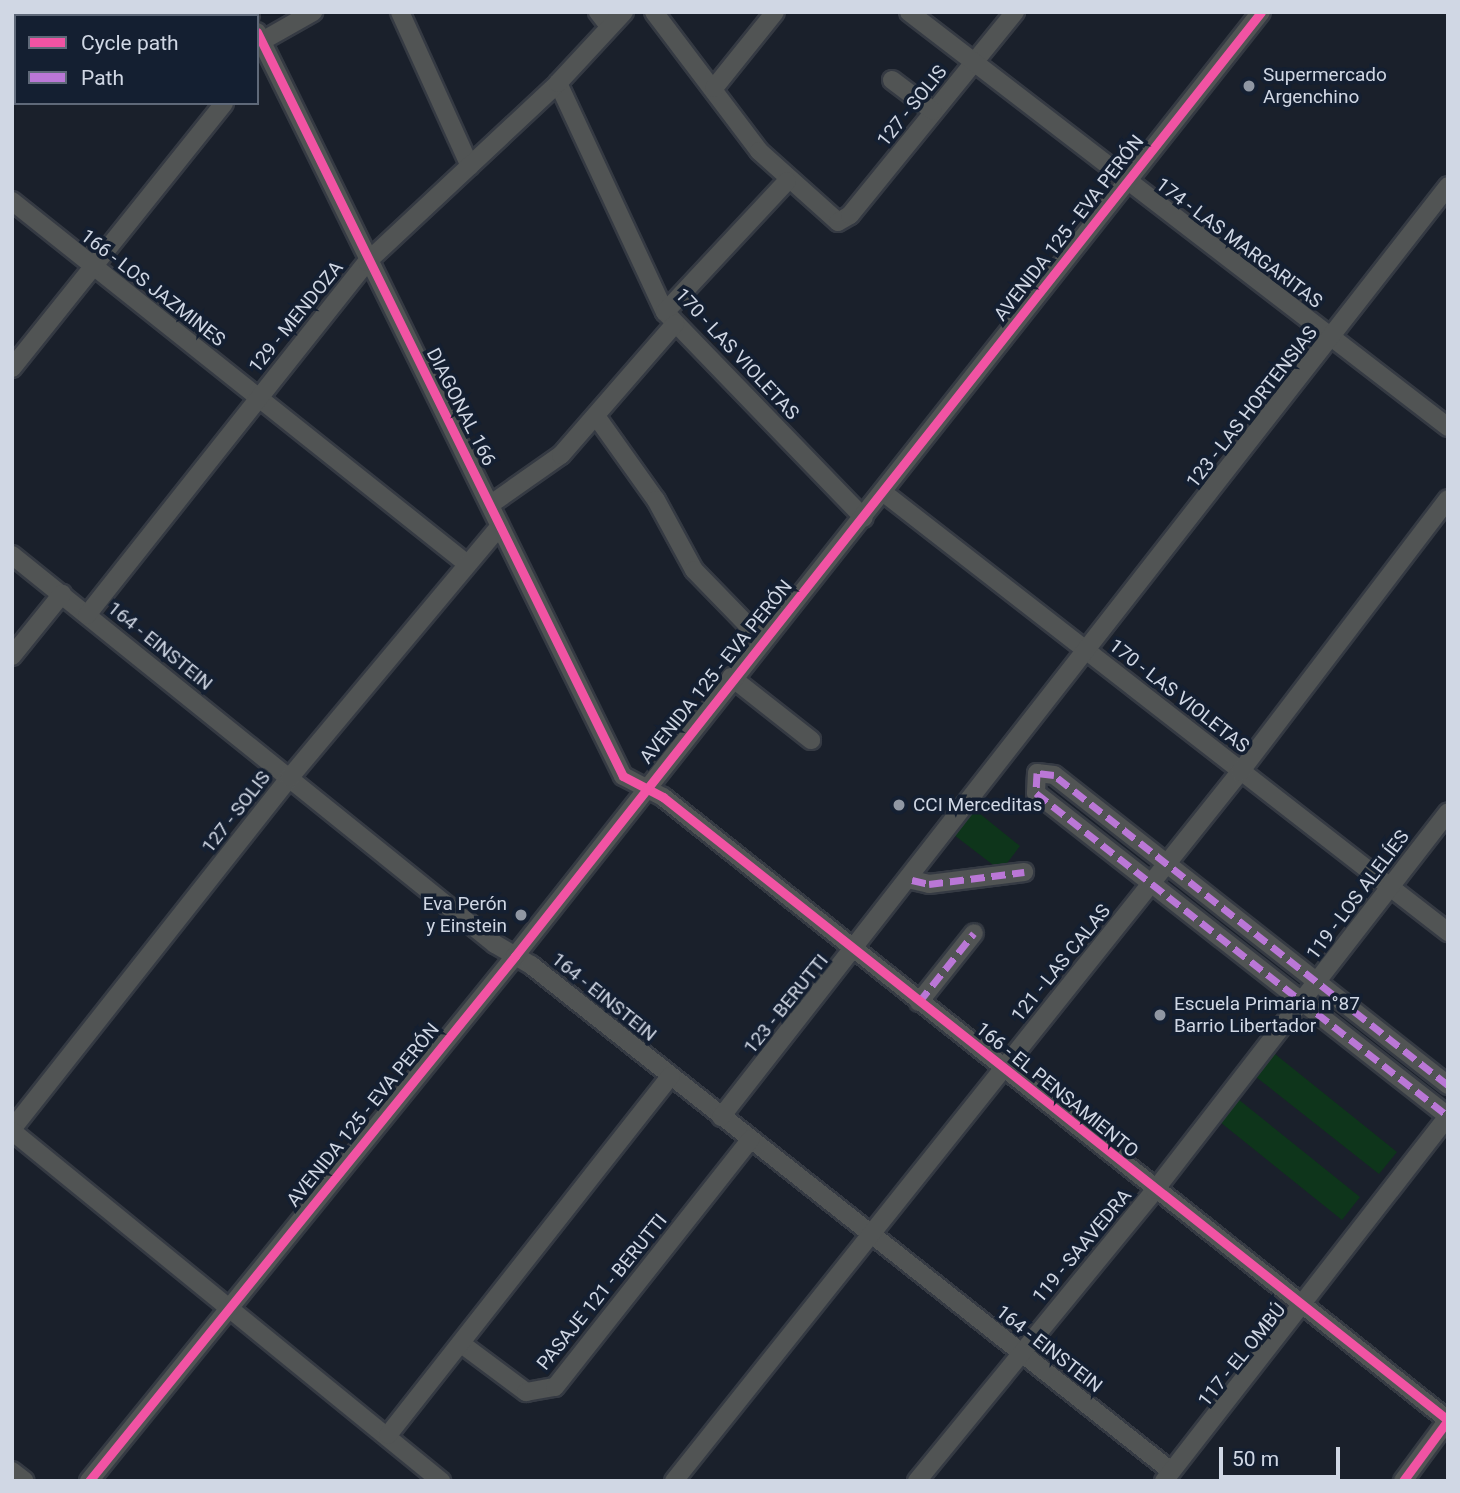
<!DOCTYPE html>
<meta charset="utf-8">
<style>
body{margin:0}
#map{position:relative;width:1460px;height:1493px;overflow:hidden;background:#1a202b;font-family:Roboto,sans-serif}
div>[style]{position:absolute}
.green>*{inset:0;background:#0e351b}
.roads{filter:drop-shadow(2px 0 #353a43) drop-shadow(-2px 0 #353a43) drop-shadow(0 2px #353a43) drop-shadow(0 -2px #353a43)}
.minor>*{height:18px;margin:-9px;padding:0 9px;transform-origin:9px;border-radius:9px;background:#515454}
.quiet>*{height:7px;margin-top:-3.5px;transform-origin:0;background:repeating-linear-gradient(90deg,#ba77d6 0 14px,transparent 0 21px)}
.cycleway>*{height:9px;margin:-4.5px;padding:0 4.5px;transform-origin:4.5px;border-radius:4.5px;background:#f153a3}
.dots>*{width:19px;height:19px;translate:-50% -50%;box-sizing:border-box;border:4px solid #141f31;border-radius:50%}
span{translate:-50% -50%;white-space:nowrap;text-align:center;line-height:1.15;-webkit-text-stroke:7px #141f31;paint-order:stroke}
.poi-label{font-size:19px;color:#d0d7e4}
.left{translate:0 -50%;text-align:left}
.right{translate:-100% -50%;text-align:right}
.street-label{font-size:19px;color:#d0d7e4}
.frame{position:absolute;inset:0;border:14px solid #d0d7e4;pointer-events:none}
.legend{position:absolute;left:14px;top:14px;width:245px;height:91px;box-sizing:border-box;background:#141f31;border:2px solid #5f6979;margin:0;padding:9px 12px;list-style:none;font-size:21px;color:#d0d7e4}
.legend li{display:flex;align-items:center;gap:14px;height:35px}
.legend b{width:35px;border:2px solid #5f6979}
.scale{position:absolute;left:1219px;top:1447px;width:121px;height:32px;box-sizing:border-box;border:4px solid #d0d7e4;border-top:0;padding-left:9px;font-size:21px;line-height:24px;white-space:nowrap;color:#d0d7e4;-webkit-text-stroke:5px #141f31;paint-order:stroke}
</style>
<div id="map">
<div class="green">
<i style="clip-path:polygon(974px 809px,1020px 846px,1001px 871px,954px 835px)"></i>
<i style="clip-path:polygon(1275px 1054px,1397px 1152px,1379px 1174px,1256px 1077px)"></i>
<i style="clip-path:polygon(1238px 1099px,1360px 1197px,1342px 1220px,1220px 1122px)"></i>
</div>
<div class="roads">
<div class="minor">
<i style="left:220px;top:12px;width:6px;rotate:39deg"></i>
<i style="left:248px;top:12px;width:4px;rotate:63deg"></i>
<i style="left:400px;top:12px;width:169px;rotate:65.6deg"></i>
<i style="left:598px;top:12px;width:18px;rotate:52deg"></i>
<i style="left:654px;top:12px;width:174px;rotate:52.9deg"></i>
<i style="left:759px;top:151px;width:106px;rotate:41.9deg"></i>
<i style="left:838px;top:222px;width:14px;rotate:-30deg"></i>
<i style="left:850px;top:215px;width:262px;rotate:-50.9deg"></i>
<i style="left:909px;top:12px;width:680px;rotate:37.59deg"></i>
<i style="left:28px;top:16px;width:4px;rotate:-63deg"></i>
<i style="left:257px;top:32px;width:829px;rotate:63.81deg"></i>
<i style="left:623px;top:776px;width:45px;rotate:27.7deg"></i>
<i style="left:663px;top:797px;width:1002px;rotate:38.44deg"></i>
<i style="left:1448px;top:1420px;width:76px;rotate:126.4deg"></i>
<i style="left:12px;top:35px;width:6px;rotate:-51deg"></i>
<i style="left:262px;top:41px;width:59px;rotate:-29.6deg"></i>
<i style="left:892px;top:80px;width:51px;rotate:37.1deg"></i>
<i style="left:558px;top:83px;width:253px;rotate:65deg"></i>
<i style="left:665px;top:312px;width:286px;rotate:46deg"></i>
<i style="left:714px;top:88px;width:97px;rotate:-51.2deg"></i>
<i style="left:12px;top:201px;width:581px;rotate:38.57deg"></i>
<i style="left:665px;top:312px;width:179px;rotate:-47deg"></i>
<i style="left:12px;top:368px;width:339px;rotate:-51.3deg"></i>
<i style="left:596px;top:416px;width:103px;rotate:54.5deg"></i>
<i style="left:656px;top:500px;width:80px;rotate:61.5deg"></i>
<i style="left:694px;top:570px;width:98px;rotate:45.8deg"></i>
<i style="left:884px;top:493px;width:715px;rotate:37.9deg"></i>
<i style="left:491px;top:504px;width:85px;rotate:-35deg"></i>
<i style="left:561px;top:455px;width:174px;rotate:-49deg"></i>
<i style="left:12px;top:555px;width:620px;rotate:38.85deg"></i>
<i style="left:495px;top:944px;width:42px;rotate:30.3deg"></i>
<i style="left:531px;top:965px;width:816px;rotate:38.33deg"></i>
<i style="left:87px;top:615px;width:451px;rotate:-51.6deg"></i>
<i style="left:367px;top:262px;width:262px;rotate:-43.1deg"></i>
<i style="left:558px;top:83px;width:97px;rotate:-47.1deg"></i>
<i style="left:12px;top:656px;width:80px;rotate:-51.1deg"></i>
<i style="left:731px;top:677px;width:102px;rotate:38.2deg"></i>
<i style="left:912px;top:880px;width:17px;rotate:13deg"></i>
<i style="left:929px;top:884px;width:96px;rotate:-7.2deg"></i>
<i style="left:919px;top:1002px;width:88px;rotate:-51.4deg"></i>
<i style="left:1448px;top:1085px;width:501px;rotate:-141.8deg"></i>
<i style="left:1054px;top:775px;width:17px;rotate:-173deg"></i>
<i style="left:1037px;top:773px;width:20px;rotate:93deg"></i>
<i style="left:1036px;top:793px;width:524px;rotate:38.1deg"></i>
<i style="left:721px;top:1117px;width:1181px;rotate:-52.01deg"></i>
<i style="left:12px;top:1129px;width:449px;rotate:-51.7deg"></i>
<i style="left:290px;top:777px;width:327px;rotate:-50.1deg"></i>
<i style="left:12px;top:1131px;width:554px;rotate:39.21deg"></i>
<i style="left:463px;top:1345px;width:79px;rotate:36.7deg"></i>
<i style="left:526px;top:1392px;width:29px;rotate:-10deg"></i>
<i style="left:555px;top:1387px;width:316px;rotate:-51.7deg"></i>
<i style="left:388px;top:1435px;width:457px;rotate:-51.8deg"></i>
<i style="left:12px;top:1471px;width:16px;rotate:38deg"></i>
<i style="left:89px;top:1481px;width:676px;rotate:-50.94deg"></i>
<i style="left:515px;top:956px;width:1203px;rotate:-51.68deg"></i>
<i style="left:674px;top:1481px;width:907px;rotate:-51.4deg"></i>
<i style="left:1240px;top:772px;width:343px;rotate:-52.7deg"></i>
<i style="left:917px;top:1481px;width:376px;rotate:-50.7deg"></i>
<i style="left:1155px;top:1190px;width:478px;rotate:-52.2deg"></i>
<i style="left:1164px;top:1481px;width:462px;rotate:-52.1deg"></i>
</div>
</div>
<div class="quiet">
<i style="left:912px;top:880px;width:17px;rotate:13deg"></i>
<i style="left:929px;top:884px;width:96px;rotate:-7.2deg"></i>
<i style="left:919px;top:1002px;width:88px;rotate:-51.4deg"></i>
<i style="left:1448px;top:1085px;width:501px;rotate:-141.8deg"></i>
<i style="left:1054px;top:775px;width:17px;rotate:-173deg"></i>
<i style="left:1037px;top:773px;width:20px;rotate:93deg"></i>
<i style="left:1036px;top:793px;width:524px;rotate:38.1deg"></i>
</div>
<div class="cycleway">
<i style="left:257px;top:32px;width:829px;rotate:63.81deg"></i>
<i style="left:623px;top:776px;width:45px;rotate:27.7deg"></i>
<i style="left:663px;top:797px;width:1002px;rotate:38.44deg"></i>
<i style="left:1448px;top:1420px;width:76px;rotate:126.4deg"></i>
<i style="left:89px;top:1481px;width:676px;rotate:-50.94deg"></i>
<i style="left:515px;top:956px;width:1203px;rotate:-51.68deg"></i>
</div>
<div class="dots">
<i style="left:1249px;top:86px;background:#9097a3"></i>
<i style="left:899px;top:805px;background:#9097a3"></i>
<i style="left:521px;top:915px;background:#9097a3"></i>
<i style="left:1160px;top:1015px;background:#9097a3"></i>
</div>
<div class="poi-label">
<span class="left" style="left:1263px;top:86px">Supermercado<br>Argenchino</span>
<span class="left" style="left:913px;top:805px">CCI Merceditas</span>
<span class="right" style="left:507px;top:915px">Eva Perón<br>y Einstein</span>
<span class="left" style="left:1174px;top:1015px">Escuela Primaria n°87<br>Barrio Libertador</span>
</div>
<div class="street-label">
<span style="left:912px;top:106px;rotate:-51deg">127 - SOLIS</span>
<span style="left:1069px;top:228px;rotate:-52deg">AVENIDA 125 - EVA PERÓN</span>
<span style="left:1239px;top:243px;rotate:37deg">174 - LAS MARGARITAS</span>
<span style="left:153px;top:288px;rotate:38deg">166 - LOS JAZMINES</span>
<span style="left:296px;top:317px;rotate:-51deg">129 - MENDOZA</span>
<span style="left:737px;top:354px;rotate:47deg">170 - LAS VIOLETAS</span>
<span style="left:461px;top:407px;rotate:63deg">DIAGONAL 166</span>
<span style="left:1252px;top:407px;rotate:-52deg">123 - LAS HORTENSIAS</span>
<span style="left:160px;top:646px;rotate:39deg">164 - EINSTEIN</span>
<span style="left:716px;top:672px;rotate:-51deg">AVENIDA 125 - EVA PERÓN</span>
<span style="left:1179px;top:696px;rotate:38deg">170 - LAS VIOLETAS</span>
<span style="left:236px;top:812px;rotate:-52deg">127 - SOLIS</span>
<span style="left:1358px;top:895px;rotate:-53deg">119 - LOS ALELÍES</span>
<span style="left:1061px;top:963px;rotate:-51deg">121 - LAS CALAS</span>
<span style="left:604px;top:997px;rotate:39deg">164 - EINSTEIN</span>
<span style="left:786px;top:1004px;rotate:-51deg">123 - BERUTTI</span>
<span style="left:1057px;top:1090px;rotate:39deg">166 - EL PENSAMIENTO</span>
<span style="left:363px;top:1115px;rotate:-51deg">AVENIDA 125 - EVA PERÓN</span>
<span style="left:1082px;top:1246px;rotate:-50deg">119 - SAAVEDRA</span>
<span style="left:602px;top:1292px;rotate:-51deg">PASAJE 121 - BERUTTI</span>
<span style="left:1049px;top:1349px;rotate:38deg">164 - EINSTEIN</span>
<span style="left:1242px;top:1355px;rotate:-51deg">117 - EL OMBÚ</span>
</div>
<div class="frame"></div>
<ul class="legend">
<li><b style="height:9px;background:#f153a3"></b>Cycle path</li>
<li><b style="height:9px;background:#ba77d6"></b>Path</li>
</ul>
<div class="scale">50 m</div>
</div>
